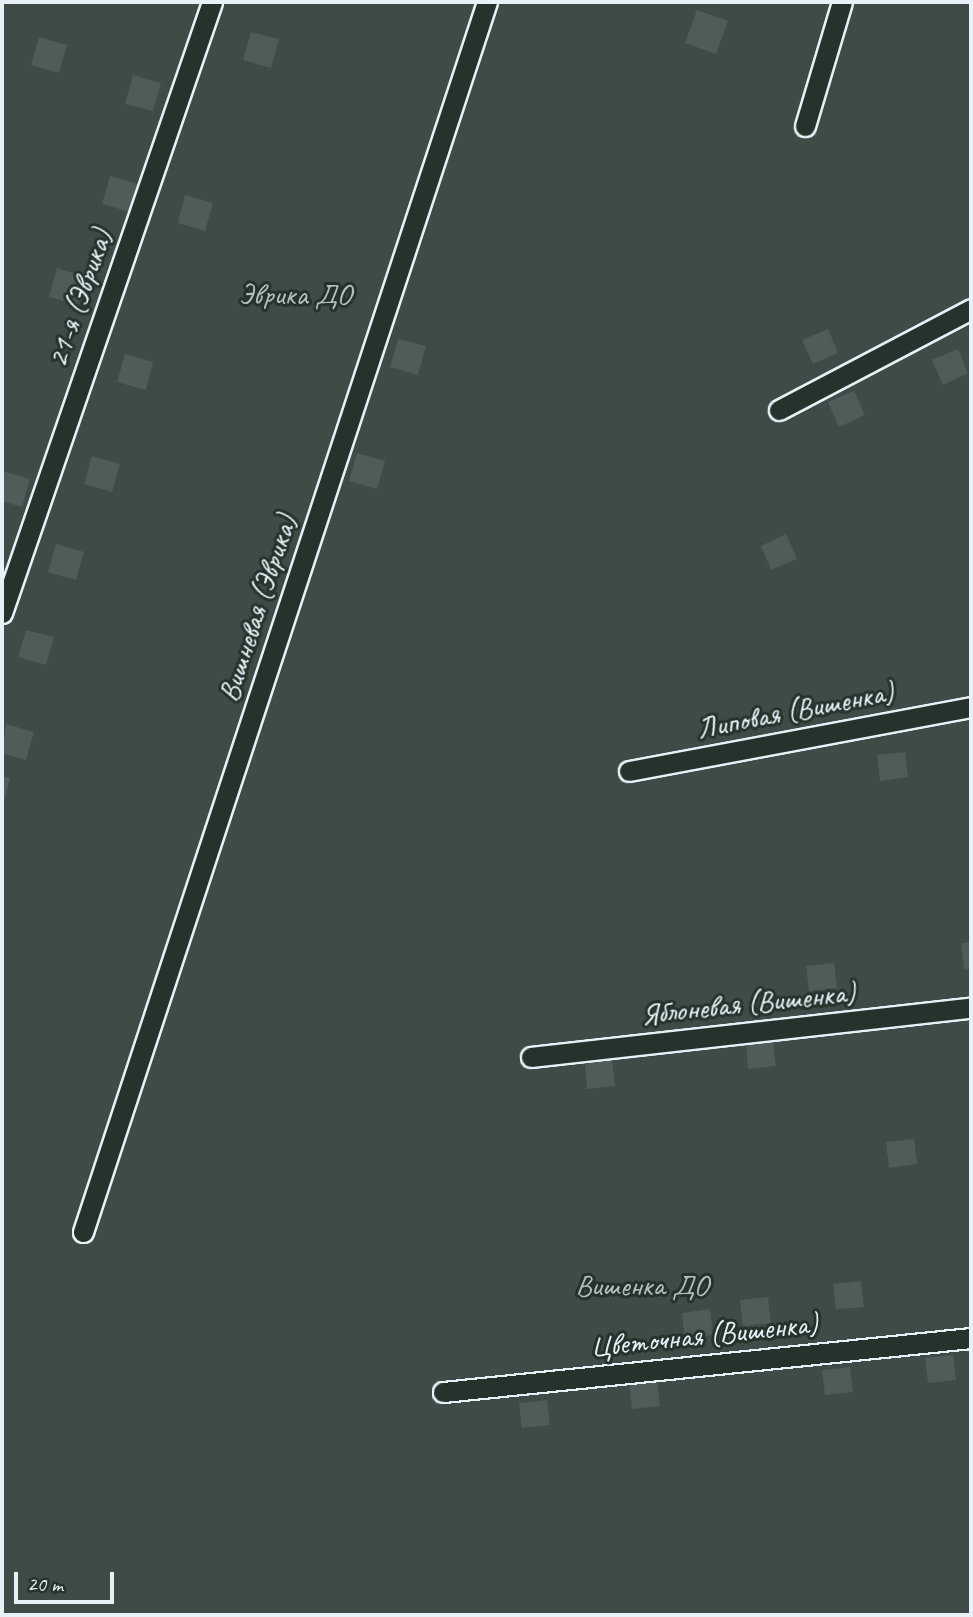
<!DOCTYPE html>
<meta charset="utf-8">
<style>
body{margin:0}
#map{position:relative;width:973px;height:1617px;overflow:hidden;background:#26332d;font-family:Caveat,sans-serif}
div>[style]{position:absolute}
.green>*{inset:0;background:#3e4b47}
.building>*{inset:0;background:#505c59}
.roads{filter:drop-shadow(2px 0 #e8f1f8) drop-shadow(-2px 0 #e8f1f8) drop-shadow(0 2px #e8f1f8) drop-shadow(0 -2px #e8f1f8)}
.lane>*{height:19px;margin:-9.5px;padding:0 9.5px;transform-origin:9.5px;border-radius:9.5px;background:#26332d}
span{translate:-50% -50%;white-space:nowrap;text-align:center;line-height:1.15;-webkit-text-stroke:6px #26332d;paint-order:stroke}
.park-label{font-size:30px;color:#b5bfc3}
.street-label{font-size:30px;color:#e8f1f8}
.frame{position:absolute;inset:0;border:4px solid #e8f1f8;pointer-events:none}
.scale{position:absolute;left:14px;top:1572px;width:100px;height:32px;box-sizing:border-box;border:4px solid #e8f1f8;border-top:0;padding-left:9px;font-size:21px;line-height:24px;white-space:nowrap;color:#e8f1f8;-webkit-text-stroke:5px #26332d;paint-order:stroke}
</style>
<div id="map">
<div class="green">
<i style="clip-path:polygon(2px 2px,971px 2px,971px 1615px,2px 1615px)"></i>
</div>
<div class="building">
<i style="clip-path:polygon(697px 10px,728px 21px,716px 54px,685px 43px)"></i>
<i style="clip-path:polygon(251px 32px,279px 39px,271px 68px,243px 60px)"></i>
<i style="clip-path:polygon(39px 37px,67px 45px,59px 73px,31px 65px)"></i>
<i style="clip-path:polygon(133px 75px,161px 83px,153px 111px,125px 104px)"></i>
<i style="clip-path:polygon(110px 176px,138px 184px,130px 212px,102px 204px)"></i>
<i style="clip-path:polygon(185px 195px,213px 203px,205px 231px,178px 223px)"></i>
<i style="clip-path:polygon(57px 268px,85px 277px,77px 304px,49px 297px)"></i>
<i style="clip-path:polygon(828px 329px,838px 353px,813px 364px,802px 340px)"></i>
<i style="clip-path:polygon(398px 339px,426px 346px,418px 375px,390px 367px)"></i>
<i style="clip-path:polygon(958px 349px,968px 373px,943px 385px,932px 360px)"></i>
<i style="clip-path:polygon(125px 354px,153px 362px,146px 390px,117px 382px)"></i>
<i style="clip-path:polygon(854px 391px,865px 415px,839px 427px,828px 402px)"></i>
<i style="clip-path:polygon(357px 453px,385px 461px,377px 489px,349px 481px)"></i>
<i style="clip-path:polygon(92px 456px,120px 464px,112px 492px,84px 484px)"></i>
<i style="clip-path:polygon(2px 471px,30px 479px,22px 507px,2px 501px)"></i>
<i style="clip-path:polygon(786px 534px,797px 559px,771px 570px,761px 546px)"></i>
<i style="clip-path:polygon(56px 544px,84px 552px,76px 580px,48px 572px)"></i>
<i style="clip-path:polygon(26px 630px,54px 637px,46px 665px,18px 657px)"></i>
<i style="clip-path:polygon(6px 724px,34px 732px,26px 760px,2px 753px)"></i>
<i style="clip-path:polygon(905px 752px,908px 777px,880px 781px,877px 755px)"></i>
<i style="clip-path:polygon(2px 776px,10px 778px,3px 806px,2px 806px)"></i>
<i style="clip-path:polygon(971px 942px,971px 968px,964px 969px,961px 943px)"></i>
<i style="clip-path:polygon(834px 963px,837px 988px,809px 991px,806px 966px)"></i>
<i style="clip-path:polygon(773px 1041px,776px 1066px,748px 1069px,746px 1044px)"></i>
<i style="clip-path:polygon(612px 1060px,615px 1086px,587px 1089px,585px 1064px)"></i>
<i style="clip-path:polygon(914px 1139px,917px 1164px,889px 1168px,886px 1142px)"></i>
<i style="clip-path:polygon(861px 1281px,864px 1307px,836px 1309px,833px 1284px)"></i>
<i style="clip-path:polygon(768px 1297px,771px 1323px,743px 1326px,740px 1300px)"></i>
<i style="clip-path:polygon(710px 1309px,713px 1335px,685px 1338px,682px 1313px)"></i>
<i style="clip-path:polygon(953px 1355px,956px 1380px,928px 1383px,925px 1358px)"></i>
<i style="clip-path:polygon(850px 1367px,853px 1392px,825px 1395px,822px 1370px)"></i>
<i style="clip-path:polygon(657px 1380px,660px 1406px,632px 1409px,629px 1383px)"></i>
<i style="clip-path:polygon(547px 1400px,550px 1425px,522px 1428px,519px 1403px)"></i>
</div>
<div class="roads">
<div class="lane">
<i style="left:805px;top:126px;width:129px;rotate:-73.4deg"></i>
<i style="left:779px;top:410px;width:217px;rotate:-27.7deg"></i>
<i style="left:2px;top:613px;width:646px;rotate:-71.03deg"></i>
<i style="left:629px;top:771px;width:348px;rotate:-10.6deg"></i>
<i style="left:531px;top:1057px;width:443px;rotate:-6.4deg"></i>
<i style="left:83px;top:1232px;width:1295px;rotate:-71.82deg"></i>
<i style="left:443px;top:1392px;width:531px;rotate:-5.84deg"></i>
</div>
</div>
<div class="park-label">
<span style="left:295px;top:294px">Эврика ДО</span>
<span style="left:642px;top:1285px">Вишенка ДО</span>
</div>
<div class="street-label">
<span style="left:79px;top:298px;rotate:-71deg">21-я (Эврика)</span>
<span style="left:257px;top:608px;rotate:-72deg">Вишневая (Эврика)</span>
<span style="left:795px;top:710px;rotate:-11deg">Липовая (Вишенка)</span>
<span style="left:748px;top:1003px;rotate:-6deg">Яблоневая (Вишенка)</span>
<span style="left:704px;top:1335px;rotate:-6deg">Цветочная (Вишенка)</span>
</div>
<div class="frame"></div>
<div class="scale">20 m</div>
</div>
